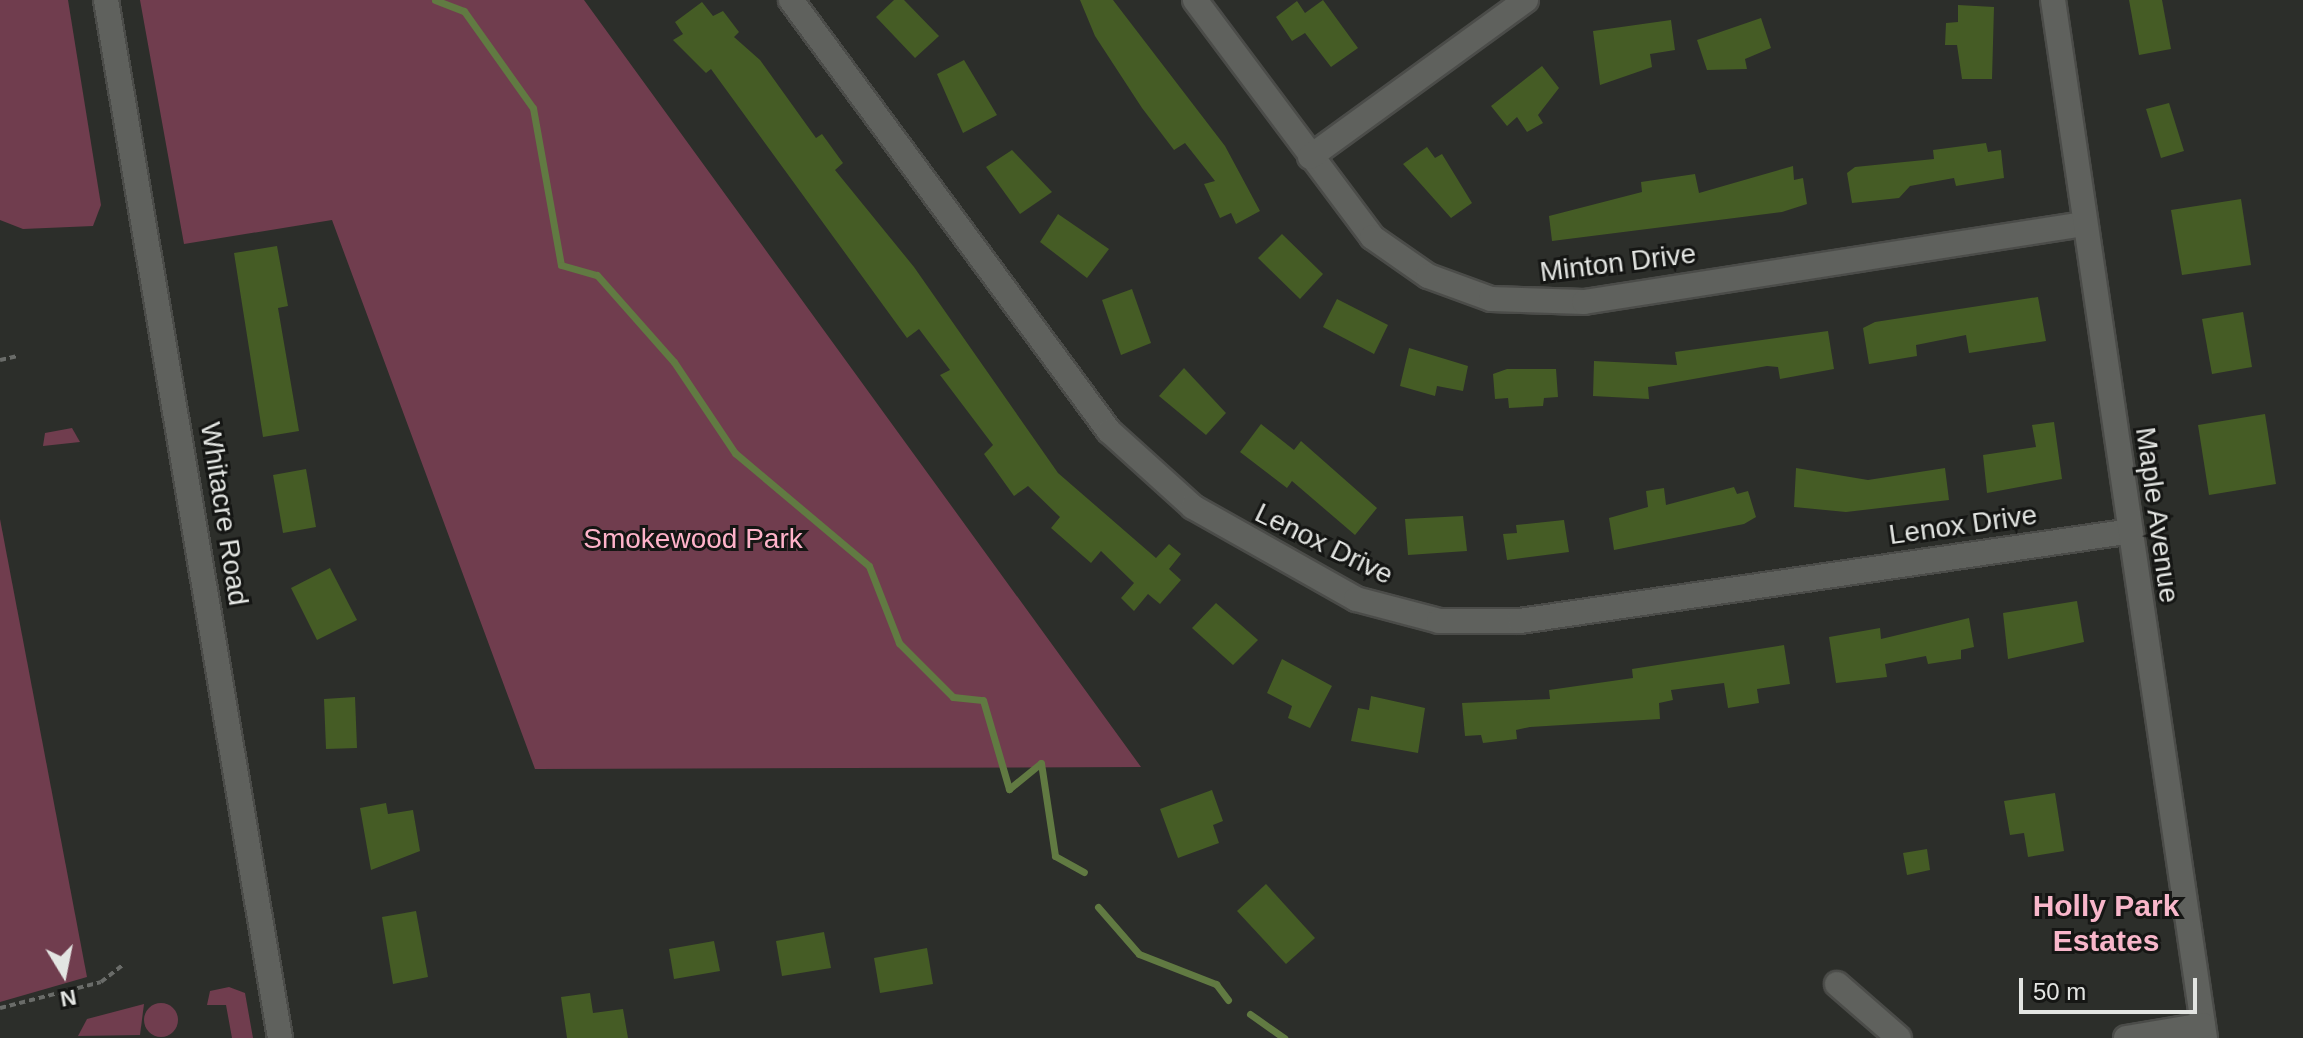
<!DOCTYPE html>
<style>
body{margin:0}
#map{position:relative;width:2303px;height:1038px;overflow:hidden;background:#2c2e2a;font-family:Helvetica,sans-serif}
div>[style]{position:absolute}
.green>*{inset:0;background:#703d4e}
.round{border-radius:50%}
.stream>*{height:7px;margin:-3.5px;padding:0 3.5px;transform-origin:3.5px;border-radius:3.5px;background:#617a42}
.building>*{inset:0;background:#455c25}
.path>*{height:4px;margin-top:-2px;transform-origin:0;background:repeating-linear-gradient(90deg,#6a6c69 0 6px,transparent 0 10px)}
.roads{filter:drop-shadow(2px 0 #4b4c49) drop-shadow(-2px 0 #4b4c49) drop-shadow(0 2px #4b4c49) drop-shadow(0 -2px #4b4c49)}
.minor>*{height:24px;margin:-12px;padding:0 12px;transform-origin:12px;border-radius:12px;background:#5f615d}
.tertiary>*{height:24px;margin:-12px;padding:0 12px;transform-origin:12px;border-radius:12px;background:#5f615d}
span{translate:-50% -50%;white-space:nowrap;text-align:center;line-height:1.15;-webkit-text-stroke:6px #151614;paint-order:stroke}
.street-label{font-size:28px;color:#e3e5e2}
.park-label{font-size:28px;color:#ffb3ca}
.neighbourhood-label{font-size:30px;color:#f8b6ca;font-weight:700}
.north{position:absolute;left:24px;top:934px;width:80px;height:80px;-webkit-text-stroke:6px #151614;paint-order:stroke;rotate:170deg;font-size:22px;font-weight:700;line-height:32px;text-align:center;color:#e3e5e2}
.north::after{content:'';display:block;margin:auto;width:28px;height:36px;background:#e3e5e2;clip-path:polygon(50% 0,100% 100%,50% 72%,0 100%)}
.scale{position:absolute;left:2019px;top:978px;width:178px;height:36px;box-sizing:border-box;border:4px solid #e3e5e2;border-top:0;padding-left:10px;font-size:24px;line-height:28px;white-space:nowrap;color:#e3e5e2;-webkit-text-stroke:6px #151614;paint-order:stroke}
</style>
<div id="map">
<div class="green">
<i style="clip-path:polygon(0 0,68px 0,101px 205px,93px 226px,23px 229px,0 220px)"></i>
<i style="clip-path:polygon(140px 0,584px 0,1141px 767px,535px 769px,332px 220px,184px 244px)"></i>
<i style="clip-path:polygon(72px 428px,80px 442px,43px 446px,45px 433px)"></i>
<i style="clip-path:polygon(0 519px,87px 977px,0 1002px)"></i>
<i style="clip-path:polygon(229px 987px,245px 993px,253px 1038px,232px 1038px,226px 1005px,207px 1005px,210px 991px)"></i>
<i class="round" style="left:144px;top:1003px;width:34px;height:34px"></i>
<i style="clip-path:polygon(144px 1004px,140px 1035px,78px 1036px,87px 1019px)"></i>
</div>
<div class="stream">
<i style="left:435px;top:0;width:31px;rotate:21deg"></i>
<i style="left:464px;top:11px;width:119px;rotate:54.6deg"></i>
<i style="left:533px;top:108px;width:159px;rotate:79.9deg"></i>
<i style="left:561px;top:265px;width:37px;rotate:16deg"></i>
<i style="left:597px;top:275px;width:116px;rotate:48.5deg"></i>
<i style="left:674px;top:362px;width:110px;rotate:56.2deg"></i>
<i style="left:735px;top:453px;width:175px;rotate:40.1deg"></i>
<i style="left:869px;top:566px;width:83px;rotate:68.7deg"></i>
<i style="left:899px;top:643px;width:76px;rotate:45deg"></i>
<i style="left:953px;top:697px;width:30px;rotate:6deg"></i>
<i style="left:983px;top:700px;width:93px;rotate:73.7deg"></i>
<i style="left:1009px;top:789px;width:41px;rotate:-39.1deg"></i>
<i style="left:1041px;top:763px;width:94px;rotate:81.4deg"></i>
<i style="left:1055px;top:856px;width:33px;rotate:29deg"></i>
<i style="left:1098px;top:907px;width:62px;rotate:48.9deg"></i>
<i style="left:1139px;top:954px;width:83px;rotate:21.3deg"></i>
<i style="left:1216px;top:984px;width:20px;rotate:53deg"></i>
<i style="left:1250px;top:1014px;width:42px;rotate:35.2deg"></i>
</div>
<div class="building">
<i style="clip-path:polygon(894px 0,904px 0,939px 36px,915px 58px,876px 17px)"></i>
<i style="clip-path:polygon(1080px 0,1113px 0,1225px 146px,1260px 211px,1236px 224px,1231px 213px,1220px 218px,1204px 184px,1215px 181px,1185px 143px,1174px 150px,1142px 108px,1095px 36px)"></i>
<i style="clip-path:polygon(1323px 0,1358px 48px,1331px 67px,1305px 33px,1292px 41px,1276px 17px,1297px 1px,1305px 13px)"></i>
<i style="clip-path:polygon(2129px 0,2162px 0,2171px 49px,2139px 55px)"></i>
<i style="clip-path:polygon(702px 2px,713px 16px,723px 11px,739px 32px,734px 37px,760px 60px,816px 138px,822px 134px,843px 163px,835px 170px,914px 267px,1058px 473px,1156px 558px,1169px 544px,1181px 554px,1169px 569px,1181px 580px,1160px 604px,1148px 594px,1134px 611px,1121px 598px,1134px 583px,1101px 551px,1091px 563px,1051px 528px,1060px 517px,1028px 486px,1014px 496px,984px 454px,993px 445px,940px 375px,950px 370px,919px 329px,907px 338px,711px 69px,706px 73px,673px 40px,683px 34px,675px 22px)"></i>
<i style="clip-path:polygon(1958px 5px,1994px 7px,1992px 79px,1962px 79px,1957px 45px,1945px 45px,1946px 23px,1958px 22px)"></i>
<i style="clip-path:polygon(1761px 18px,1771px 48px,1745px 59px,1747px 69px,1707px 70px,1697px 40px)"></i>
<i style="clip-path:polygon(1671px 20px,1675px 50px,1650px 54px,1652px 67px,1600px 85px,1593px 31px)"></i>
<i style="clip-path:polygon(964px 60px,997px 115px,963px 133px,937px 74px)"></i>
<i style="clip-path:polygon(1542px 66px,1559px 88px,1538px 115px,1543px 123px,1527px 132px,1517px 117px,1507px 126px,1491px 106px)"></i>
<i style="clip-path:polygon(2169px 103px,2184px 151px,2161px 158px,2146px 109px)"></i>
<i style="clip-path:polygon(1986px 143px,1988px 152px,2001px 150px,2004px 178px,1956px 186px,1954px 178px,1910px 186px,1899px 198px,1852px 203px,1847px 173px,1855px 167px,1934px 159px,1933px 150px)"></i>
<i style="clip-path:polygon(1427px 147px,1435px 158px,1442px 154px,1472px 203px,1451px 218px,1403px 164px)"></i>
<i style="clip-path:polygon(1012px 150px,1052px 192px,1020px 214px,986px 167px)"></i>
<i style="clip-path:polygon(1793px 166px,1794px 180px,1803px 178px,1807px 204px,1782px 212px,1552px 241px,1549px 216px,1642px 192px,1641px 182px,1695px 174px,1699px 193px)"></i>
<i style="clip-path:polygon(2241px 199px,2251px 265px,2182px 275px,2171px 210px)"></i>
<i style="clip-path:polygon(1058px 214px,1109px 249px,1087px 278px,1040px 242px)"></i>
<i style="clip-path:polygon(1282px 234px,1323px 274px,1300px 299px,1258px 258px)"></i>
<i style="clip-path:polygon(277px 246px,288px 306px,278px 308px,299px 431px,263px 437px,234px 253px)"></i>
<i style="clip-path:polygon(1132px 289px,1151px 343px,1121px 355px,1102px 300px)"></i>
<i style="clip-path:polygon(2038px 297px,2046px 341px,1969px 353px,1966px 335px,1916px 345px,1917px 356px,1869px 364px,1863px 328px,1875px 322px)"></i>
<i style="clip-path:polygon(1337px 299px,1388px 325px,1374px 354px,1323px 327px)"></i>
<i style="clip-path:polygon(2243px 312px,2252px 367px,2212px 374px,2202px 319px)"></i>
<i style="clip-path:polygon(1828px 331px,1834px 369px,1780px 379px,1778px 367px,1767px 366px,1648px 387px,1649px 399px,1593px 396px,1594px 361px,1677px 365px,1675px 352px)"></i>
<i style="clip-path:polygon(1409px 348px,1468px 366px,1463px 391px,1437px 386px,1435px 396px,1400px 386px)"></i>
<i style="clip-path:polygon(1184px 368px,1226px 413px,1206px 435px,1159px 396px)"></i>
<i style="clip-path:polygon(1507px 369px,1556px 369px,1558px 397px,1544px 398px,1543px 406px,1509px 408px,1508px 398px,1495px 399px,1493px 374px)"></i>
<i style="clip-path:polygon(2265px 414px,2276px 484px,2209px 495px,2198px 425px)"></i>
<i style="clip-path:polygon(2054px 422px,2062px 479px,1987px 493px,1983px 455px,2036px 447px,2032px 425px)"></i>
<i style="clip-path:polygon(1261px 424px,1294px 450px,1301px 441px,1377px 508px,1355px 535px,1292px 481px,1287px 488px,1240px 452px)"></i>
<i style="clip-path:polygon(1796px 468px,1868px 480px,1945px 468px,1949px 500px,1846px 512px,1794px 507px)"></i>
<i style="clip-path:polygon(306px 469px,316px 527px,283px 533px,273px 475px)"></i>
<i style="clip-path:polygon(1734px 487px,1737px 494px,1748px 491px,1756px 517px,1744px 524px,1614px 550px,1609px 518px,1648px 507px,1646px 491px,1664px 488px,1666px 505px)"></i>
<i style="clip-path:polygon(1463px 516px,1467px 551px,1408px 555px,1405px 519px)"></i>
<i style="clip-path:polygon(1564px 520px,1569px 552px,1507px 560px,1503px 534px,1517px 533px,1516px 525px)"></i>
<i style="clip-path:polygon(330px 568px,357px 620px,317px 640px,291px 588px)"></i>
<i style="clip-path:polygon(2077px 601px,2084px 642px,2008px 659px,2003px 613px)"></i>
<i style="clip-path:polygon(1216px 603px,1258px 640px,1233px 665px,1192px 628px)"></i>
<i style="clip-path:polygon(1969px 618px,1974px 647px,1961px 650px,1961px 659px,1928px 664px,1926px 656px,1885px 664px,1887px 677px,1836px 683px,1829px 637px,1880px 628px,1881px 639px)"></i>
<i style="clip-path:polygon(1784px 645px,1790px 684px,1757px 689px,1759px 703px,1728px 708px,1724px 683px,1671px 690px,1673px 700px,1659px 703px,1660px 719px,1530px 727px,1516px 730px,1517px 739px,1483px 743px,1481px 735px,1465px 736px,1462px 703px,1550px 699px,1549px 690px,1633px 678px,1632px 669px)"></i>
<i style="clip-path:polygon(1282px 659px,1332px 686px,1310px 728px,1288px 718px,1292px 706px,1267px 693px)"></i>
<i style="clip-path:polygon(1371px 696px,1425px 708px,1418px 753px,1351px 741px,1358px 708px,1369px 710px)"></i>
<i style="clip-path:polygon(355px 697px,357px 748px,326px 749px,324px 699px)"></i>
<i style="clip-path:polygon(1212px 790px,1223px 821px,1213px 825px,1219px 843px,1178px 858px,1160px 809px)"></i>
<i style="clip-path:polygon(2055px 793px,2064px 851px,2028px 857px,2024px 833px,2010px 835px,2004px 801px)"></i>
<i style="clip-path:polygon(386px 803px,388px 814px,413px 810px,420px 851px,371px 870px,360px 808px)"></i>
<i style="clip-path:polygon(1927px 849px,1930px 870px,1907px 875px,1903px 853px)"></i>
<i style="clip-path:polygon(1266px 884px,1315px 938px,1286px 964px,1237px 911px)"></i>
<i style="clip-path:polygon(416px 911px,428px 977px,393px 984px,382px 917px)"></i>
<i style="clip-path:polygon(824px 932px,831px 968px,782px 976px,776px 941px)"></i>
<i style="clip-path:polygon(714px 941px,720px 971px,674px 979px,669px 949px)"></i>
<i style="clip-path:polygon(927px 948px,933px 984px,880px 993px,874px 958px)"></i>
<i style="clip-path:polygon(590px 993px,593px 1013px,623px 1009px,628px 1038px,567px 1038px,561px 997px)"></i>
</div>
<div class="path">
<i style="left:0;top:360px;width:18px;rotate:-13deg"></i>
<i style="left:0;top:1008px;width:104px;rotate:-14.4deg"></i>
<i style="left:101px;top:982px;width:29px;rotate:-38deg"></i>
</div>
<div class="roads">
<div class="minor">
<i style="left:791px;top:0;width:536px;rotate:53.58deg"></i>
<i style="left:1109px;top:431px;width:113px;rotate:42.1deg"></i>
<i style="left:1193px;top:507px;width:187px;rotate:29.4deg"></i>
<i style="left:1356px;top:599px;width:86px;rotate:14.8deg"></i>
<i style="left:1439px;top:621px;width:81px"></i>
<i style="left:1520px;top:621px;width:612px;rotate:-8.37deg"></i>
<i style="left:1195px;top:0;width:296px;rotate:53.2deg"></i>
<i style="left:1372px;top:237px;width:68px;rotate:34.9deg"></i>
<i style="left:1428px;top:276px;width:67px;rotate:20.1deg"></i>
<i style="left:1491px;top:299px;width:93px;rotate:1.8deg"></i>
<i style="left:1584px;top:302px;width:505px;rotate:-8.88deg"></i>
<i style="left:2053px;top:0;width:1049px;rotate:81.67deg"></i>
<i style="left:1310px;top:157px;width:267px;rotate:-36deg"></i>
<i style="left:1837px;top:984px;width:82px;rotate:41.1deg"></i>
<i style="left:2126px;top:1038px;width:78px;rotate:-9.6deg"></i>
</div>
<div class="tertiary">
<i style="left:106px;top:0;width:1052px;rotate:80.48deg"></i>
</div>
</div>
<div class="street-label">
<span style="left:1618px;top:263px;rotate:-7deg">Minton Drive</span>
<span style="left:224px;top:514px;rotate:81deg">Whitacre Road</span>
<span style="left:2157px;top:515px;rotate:82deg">Maple Avenue</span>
<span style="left:1963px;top:525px;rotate:-8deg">Lenox Drive</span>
<span style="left:1324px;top:544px;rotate:26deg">Lenox Drive</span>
</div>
<div class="park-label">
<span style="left:693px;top:539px">Smokewood Park</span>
</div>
<div class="neighbourhood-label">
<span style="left:2106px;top:923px">Holly Park<br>Estates</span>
</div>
<div class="north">N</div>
<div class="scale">50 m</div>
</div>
